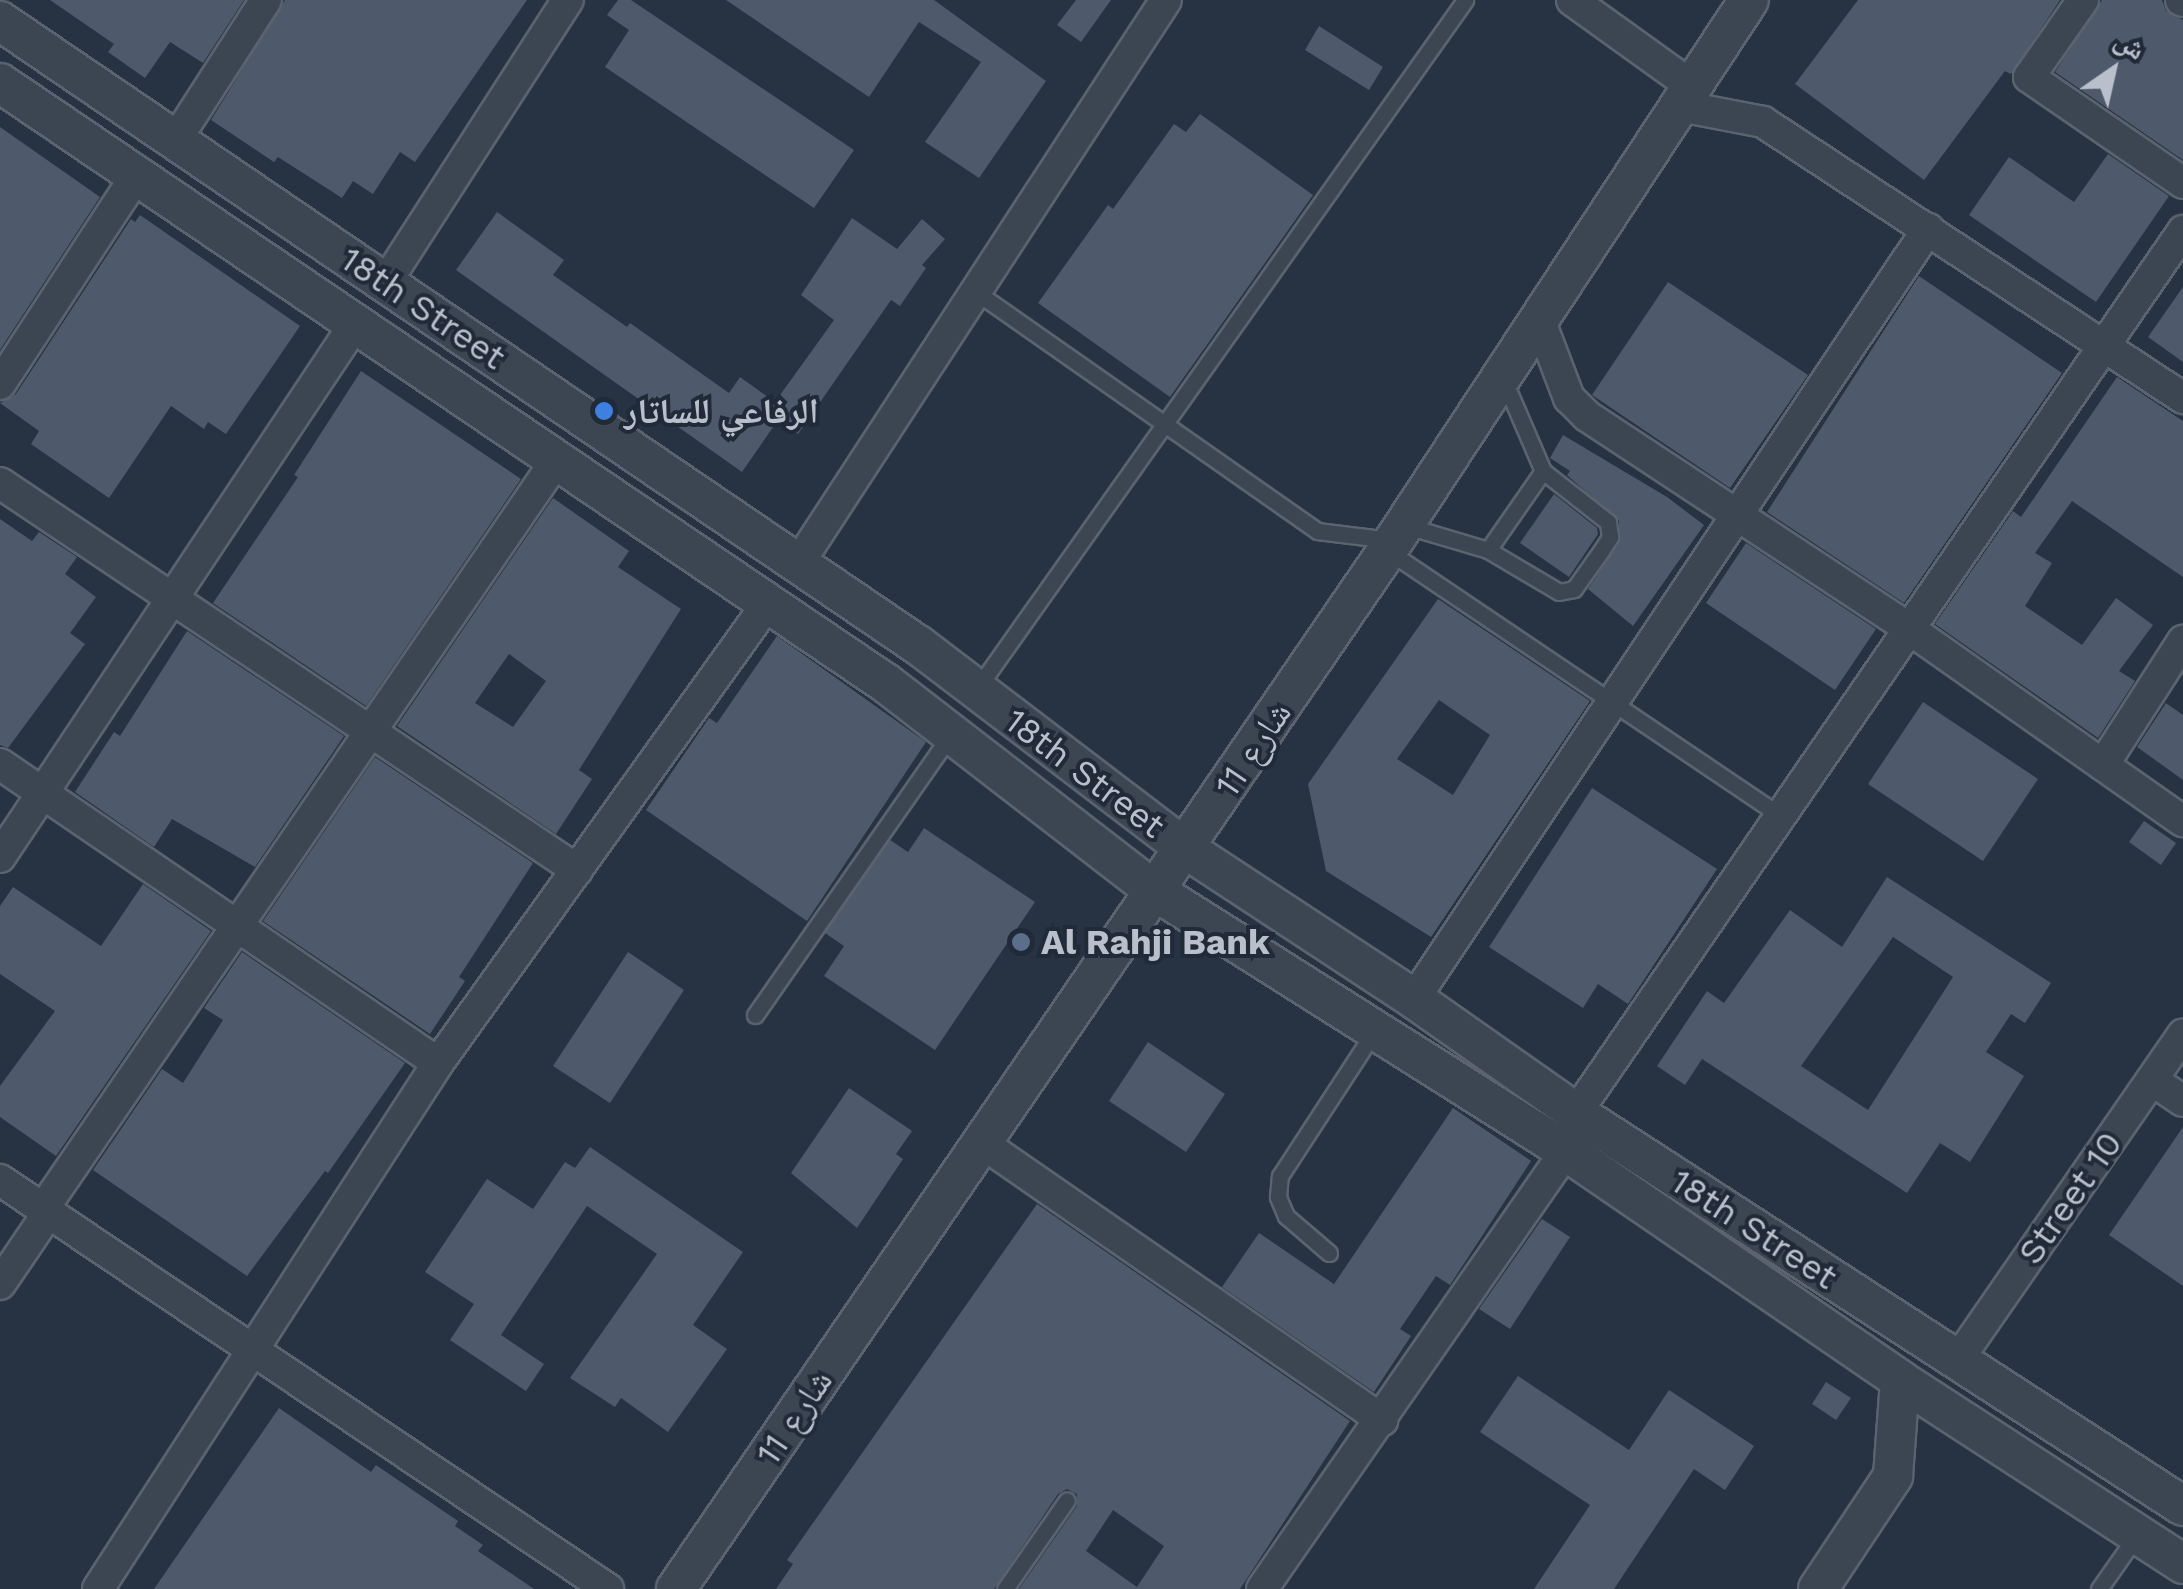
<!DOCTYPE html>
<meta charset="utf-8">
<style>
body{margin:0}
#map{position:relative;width:2183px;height:1589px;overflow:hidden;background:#273342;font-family:"Work Sans","Noto Naskh Arabic",sans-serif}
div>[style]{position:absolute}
.building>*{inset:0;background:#4e5a6b}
.roads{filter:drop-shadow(2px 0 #5a636f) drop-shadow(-2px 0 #5a636f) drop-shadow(0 2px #5a636f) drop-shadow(0 -2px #5a636f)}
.service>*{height:15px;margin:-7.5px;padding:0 7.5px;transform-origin:7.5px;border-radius:7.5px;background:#3c4552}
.minor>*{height:30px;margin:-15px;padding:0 15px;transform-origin:15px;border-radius:15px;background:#3c4552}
.tertiary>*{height:38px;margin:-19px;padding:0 19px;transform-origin:19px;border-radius:19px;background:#3c4552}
.dots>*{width:28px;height:28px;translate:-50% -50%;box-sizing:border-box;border:5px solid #202a38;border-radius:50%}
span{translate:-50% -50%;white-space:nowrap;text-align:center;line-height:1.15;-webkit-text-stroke:8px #202a38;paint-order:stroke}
.street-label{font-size:35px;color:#b9c0cc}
.poi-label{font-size:35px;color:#b9c0cc;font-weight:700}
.left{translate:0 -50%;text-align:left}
.north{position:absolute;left:2063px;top:20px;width:100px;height:100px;-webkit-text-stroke:8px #202a38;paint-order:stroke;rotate:34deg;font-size:28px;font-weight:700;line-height:40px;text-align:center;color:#b9c0cc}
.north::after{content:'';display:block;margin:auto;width:35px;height:45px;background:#b9c0cc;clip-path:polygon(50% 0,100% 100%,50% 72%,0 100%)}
</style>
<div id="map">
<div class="building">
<i style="clip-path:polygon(50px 0,244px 0,203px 63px,170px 42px,145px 78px,108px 52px,114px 44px)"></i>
<i style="clip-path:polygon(285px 0,527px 0,415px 162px,400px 152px,373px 194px,353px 181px,342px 198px,278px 157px,274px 162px,211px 120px)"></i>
<i style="clip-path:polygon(618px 0,631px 0,854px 150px,814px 208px,605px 67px,629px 30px,607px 15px)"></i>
<i style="clip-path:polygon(726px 0,934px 0,1046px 81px,979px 178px,925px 142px,981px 62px,919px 22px,869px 97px)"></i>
<i style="clip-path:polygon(1076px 0,1111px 0,1081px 42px,1057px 25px)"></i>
<i style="clip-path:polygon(1858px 0,2060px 0,2011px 74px,2005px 71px,1924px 180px,1795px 84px)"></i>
<i style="clip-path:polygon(2102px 0,2162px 0,2166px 11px,2183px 20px,2183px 160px,2055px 72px)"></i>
<i style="clip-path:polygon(1319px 26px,1383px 67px,1369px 90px,1305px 50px)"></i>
<i style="clip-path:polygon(1200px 114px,1313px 195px,1170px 397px,1038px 303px,1108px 205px,1113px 209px,1174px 124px,1186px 132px)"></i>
<i style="clip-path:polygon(0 127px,100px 197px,0 350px)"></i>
<i style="clip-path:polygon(2108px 154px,2169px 196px,2096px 302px,1969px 215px,2009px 157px,2074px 202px)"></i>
<i style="clip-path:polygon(497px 212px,564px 260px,553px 275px,627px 327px,630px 323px,729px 393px,740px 377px,775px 402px,834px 320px,801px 295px,852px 218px,897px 249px,922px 219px,945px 239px,922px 265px,926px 268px,900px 306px,891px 300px,798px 434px,778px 420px,742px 472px,456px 270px)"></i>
<i style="clip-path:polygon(140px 215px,300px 326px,226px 434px,208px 422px,204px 429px,171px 406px,109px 498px,31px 444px,39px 431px,0 403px,16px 394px,131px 219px,135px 222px)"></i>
<i style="clip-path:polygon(1919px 276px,2062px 373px,1904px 603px,1767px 512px)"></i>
<i style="clip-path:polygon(1668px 282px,1808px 375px,1730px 488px,1592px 395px)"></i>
<i style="clip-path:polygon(2183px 287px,2183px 362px,2148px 337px)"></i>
<i style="clip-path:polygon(361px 371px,521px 479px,366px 706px,213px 603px,298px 477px,294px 475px)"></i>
<i style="clip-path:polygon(2117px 377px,2183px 421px,2183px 577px,2072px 501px,2035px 553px,2052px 563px,2025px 606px,2082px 645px,2116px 598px,2153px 625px,2119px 671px,2135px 681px,2098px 738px,1935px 624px,2013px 511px,2021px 517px)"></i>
<i style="clip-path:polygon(1563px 435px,1667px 497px,1704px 525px,1633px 626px,1588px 589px,1619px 543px,1619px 521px,1567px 475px,1570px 471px,1550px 458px)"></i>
<i style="clip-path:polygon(1554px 494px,1597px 528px,1598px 534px,1569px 577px,1520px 543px)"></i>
<i style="clip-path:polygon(evenodd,553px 498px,629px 551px,618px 567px,681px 609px,579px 770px,592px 779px,556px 834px,397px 726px,553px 498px,509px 654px,546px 681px,513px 727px,475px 703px,509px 654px)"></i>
<i style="clip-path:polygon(0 519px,32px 541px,39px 532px,77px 557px,65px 574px,96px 597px,70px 633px,85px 644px,8px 748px,0 745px)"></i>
<i style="clip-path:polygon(1746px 543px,1876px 629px,1835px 690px,1706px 603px)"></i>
<i style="clip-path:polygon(evenodd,1438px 599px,1590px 701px,1431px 937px,1326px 871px,1308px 784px,1438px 599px,1439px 700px,1490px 735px,1453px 795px,1397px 759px,1439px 700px)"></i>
<i style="clip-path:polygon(187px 631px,344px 736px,255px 867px,172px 819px,154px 847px,75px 792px,114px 732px,120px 736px)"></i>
<i style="clip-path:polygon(777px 636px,926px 742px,807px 921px,646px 810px,709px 718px,717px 723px)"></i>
<i style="clip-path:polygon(1923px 702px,2038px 779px,1983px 861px,1868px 784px)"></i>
<i style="clip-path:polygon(2166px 703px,2183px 715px,2183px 780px,2137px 747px)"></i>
<i style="clip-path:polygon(375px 757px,533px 863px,459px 977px,465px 981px,430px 1034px,263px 921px)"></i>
<i style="clip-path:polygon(1592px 788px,1717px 869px,1628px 1004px,1598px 984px,1583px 1008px,1489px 947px)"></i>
<i style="clip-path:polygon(2144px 821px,2176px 843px,2161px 865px,2129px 842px)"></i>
<i style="clip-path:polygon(924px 828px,1035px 902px,935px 1050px,824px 976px,844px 946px,825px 933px,890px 840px,908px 852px)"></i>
<i style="clip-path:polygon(evenodd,1887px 877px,2051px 983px,2025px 1023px,2011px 1014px,1986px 1052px,2024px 1076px,1970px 1162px,1940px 1143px,1907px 1193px,1702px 1059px,1685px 1085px,1657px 1066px,1707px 991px,1724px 1003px,1790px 910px,1842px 947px,1887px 877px,1893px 937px,1953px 977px,1868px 1110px,1801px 1066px,1893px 937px)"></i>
<i style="clip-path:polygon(143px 884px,211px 931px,56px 1156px,0 1117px,0 1086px,55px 1011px,0 974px,0 906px,13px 887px,101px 946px)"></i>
<i style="clip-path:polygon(242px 952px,405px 1063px,328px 1173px,325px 1171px,247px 1276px,93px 1170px,162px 1069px,183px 1083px,223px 1020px,204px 1008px)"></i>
<i style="clip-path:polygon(628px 952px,684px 990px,610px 1103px,553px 1066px)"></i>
<i style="clip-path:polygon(1148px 1042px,1225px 1094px,1186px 1152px,1109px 1101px)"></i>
<i style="clip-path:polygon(849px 1088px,912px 1131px,896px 1154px,903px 1159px,857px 1228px,791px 1173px)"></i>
<i style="clip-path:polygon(1453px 1108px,1531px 1161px,1450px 1285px,1436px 1276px,1400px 1329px,1411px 1336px,1374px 1392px,1222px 1287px,1259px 1233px,1334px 1284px)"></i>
<i style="clip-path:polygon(2183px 1127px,2183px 1286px,2109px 1235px)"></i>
<i style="clip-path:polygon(590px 1147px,743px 1252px,693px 1325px,727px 1349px,668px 1432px,621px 1398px,615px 1407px,570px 1378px,657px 1254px,587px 1206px,501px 1335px,544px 1364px,526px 1391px,450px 1340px,474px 1304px,425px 1272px,487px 1179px,533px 1209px,565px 1162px,575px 1168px)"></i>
<i style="clip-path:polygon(evenodd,1037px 1204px,1350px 1421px,1240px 1589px,1019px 1589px,1077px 1506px,1077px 1494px,1067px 1489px,1058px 1494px,994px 1589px,776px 1589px,793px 1564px,787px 1560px,1037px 1204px,1113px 1510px,1164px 1546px,1137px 1587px,1086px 1551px,1113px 1510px)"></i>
<i style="clip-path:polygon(1542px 1219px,1570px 1237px,1510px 1329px,1479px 1309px)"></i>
<i style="clip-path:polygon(1518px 1376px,1629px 1450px,1669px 1390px,1754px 1446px,1725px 1490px,1694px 1469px,1614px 1589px,1534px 1589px,1590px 1505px,1480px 1432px)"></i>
<i style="clip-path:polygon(1826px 1382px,1851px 1398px,1836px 1420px,1812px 1404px)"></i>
<i style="clip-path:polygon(279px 1408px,371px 1472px,376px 1465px,458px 1521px,455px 1526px,483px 1545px,478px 1551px,534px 1589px,154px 1589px)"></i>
</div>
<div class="roads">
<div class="service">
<i style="left:976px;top:292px;width:416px;rotate:35deg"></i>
<i style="left:1317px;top:531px;width:74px;rotate:7deg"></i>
<i style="left:1407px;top:526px;width:84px;rotate:16.5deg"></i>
<i style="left:1488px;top:550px;width:96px;rotate:-55.2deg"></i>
<i style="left:1543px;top:471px;width:101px;rotate:-113.3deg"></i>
<i style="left:1488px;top:550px;width:82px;rotate:30.6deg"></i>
<i style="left:1559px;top:592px;width:15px;rotate:-11deg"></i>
<i style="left:1574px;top:589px;width:47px;rotate:-54.6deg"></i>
<i style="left:1601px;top:551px;width:17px;rotate:-57deg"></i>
<i style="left:1610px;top:537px;width:15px;rotate:-98deg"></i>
<i style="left:1608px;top:522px;width:83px;rotate:-141.9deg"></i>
<i style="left:1388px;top:551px;width:472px;rotate:34deg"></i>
<i style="left:976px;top:690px;width:846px;rotate:-54.67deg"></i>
<i style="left:755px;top:1015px;width:341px;rotate:-55.1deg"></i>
<i style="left:1329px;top:1253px;width:57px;rotate:-139.3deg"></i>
<i style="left:1286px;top:1216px;width:21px;rotate:-113deg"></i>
<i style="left:1278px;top:1197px;width:21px;rotate:-85deg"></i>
<i style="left:1280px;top:1176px;width:174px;rotate:-56.9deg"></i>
<i style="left:1005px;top:1589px;width:108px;rotate:-55.1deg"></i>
<i style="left:2099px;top:1589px;width:66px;rotate:-54.9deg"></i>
</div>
<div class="minor">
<i style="left:1572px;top:0;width:149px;rotate:35.7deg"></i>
<i style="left:2083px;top:0;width:94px;rotate:125deg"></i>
<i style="left:2029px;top:77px;width:187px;rotate:34.5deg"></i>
<i style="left:2181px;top:0;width:2px;rotate:27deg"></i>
<i style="left:1680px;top:106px;width:85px;rotate:10.9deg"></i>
<i style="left:1763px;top:122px;width:503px;rotate:33.31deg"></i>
<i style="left:175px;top:141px;width:168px;rotate:-57.2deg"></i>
<i style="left:386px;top:282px;width:336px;rotate:-57.2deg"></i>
<i style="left:1539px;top:319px;width:85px;rotate:69.2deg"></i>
<i style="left:1569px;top:398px;width:25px;rotate:45deg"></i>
<i style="left:1587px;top:416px;width:385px;rotate:33.4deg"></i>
<i style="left:1908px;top:628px;width:336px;rotate:35.1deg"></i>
<i style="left:0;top:384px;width:250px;rotate:-56.8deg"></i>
<i style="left:0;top:483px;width:695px;rotate:33.85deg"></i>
<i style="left:798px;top:564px;width:673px;rotate:-56.88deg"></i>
<i style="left:0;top:764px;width:530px;rotate:34.32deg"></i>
<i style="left:2103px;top:765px;width:148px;rotate:-57.2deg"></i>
<i style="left:0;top:857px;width:640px;rotate:-56.33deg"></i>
<i style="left:1414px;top:999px;width:926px;rotate:-56.28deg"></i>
<i style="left:2152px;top:1080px;width:37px;rotate:34deg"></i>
<i style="left:982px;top:1143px;width:487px;rotate:34.7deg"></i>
<i style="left:0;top:1180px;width:733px;rotate:33.93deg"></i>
<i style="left:43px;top:1209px;width:907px;rotate:-55.56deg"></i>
<i style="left:0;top:1284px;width:87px;rotate:-55.8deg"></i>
<i style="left:1957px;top:1361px;width:397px;rotate:-55.3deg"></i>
<i style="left:98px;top:1589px;width:626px;rotate:-57.12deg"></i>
<i style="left:438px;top:1063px;width:566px;rotate:-54.34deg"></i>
<i style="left:1262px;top:1589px;width:533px;rotate:-55.24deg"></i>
<i style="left:1566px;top:1151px;width:39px;rotate:-75deg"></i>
<i style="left:1576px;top:1113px;width:1071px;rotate:-55.46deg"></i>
</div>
<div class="tertiary">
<i style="left:0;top:21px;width:1110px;rotate:34.21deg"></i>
<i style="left:918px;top:645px;width:337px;rotate:37.3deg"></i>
<i style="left:1186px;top:849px;width:273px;rotate:33.3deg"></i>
<i style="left:1414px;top:999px;width:198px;rotate:35.1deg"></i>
<i style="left:1576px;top:1113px;width:723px;rotate:32.92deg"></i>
<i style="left:0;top:83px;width:1071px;rotate:34.12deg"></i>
<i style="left:887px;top:684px;width:339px;rotate:37.7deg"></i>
<i style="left:1155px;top:891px;width:486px;rotate:32.3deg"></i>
<i style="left:1566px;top:1151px;width:405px;rotate:34.4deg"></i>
<i style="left:1900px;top:1380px;width:338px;rotate:33deg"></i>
<i style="left:676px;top:1589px;width:1258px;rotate:-55.59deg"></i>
<i style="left:1387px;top:551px;width:659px;rotate:-56.7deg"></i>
<i style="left:1818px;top:1589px;width:136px;rotate:-56.4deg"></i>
<i style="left:1893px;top:1476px;width:96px;rotate:-85.8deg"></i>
</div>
</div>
<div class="dots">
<i style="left:604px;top:411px;background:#3f7fe0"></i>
<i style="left:1021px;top:942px;background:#5c6f8a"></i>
</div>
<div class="street-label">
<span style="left:423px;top:308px;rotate:34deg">18th Street</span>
<span style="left:1253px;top:749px;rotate:-56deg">شارع 11</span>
<span style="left:1085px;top:773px;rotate:37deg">18th Street</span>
<span style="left:2070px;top:1198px;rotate:-55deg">Street 10</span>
<span style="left:1754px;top:1229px;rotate:33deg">18th Street</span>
<span style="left:794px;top:1417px;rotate:-56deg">شارع 11</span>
</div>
<div class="poi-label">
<span class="left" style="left:624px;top:411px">الرفاعي للساتار</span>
<span class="left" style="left:1041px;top:942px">Al Rahji Bank</span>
</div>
<div class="north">ش</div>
</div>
